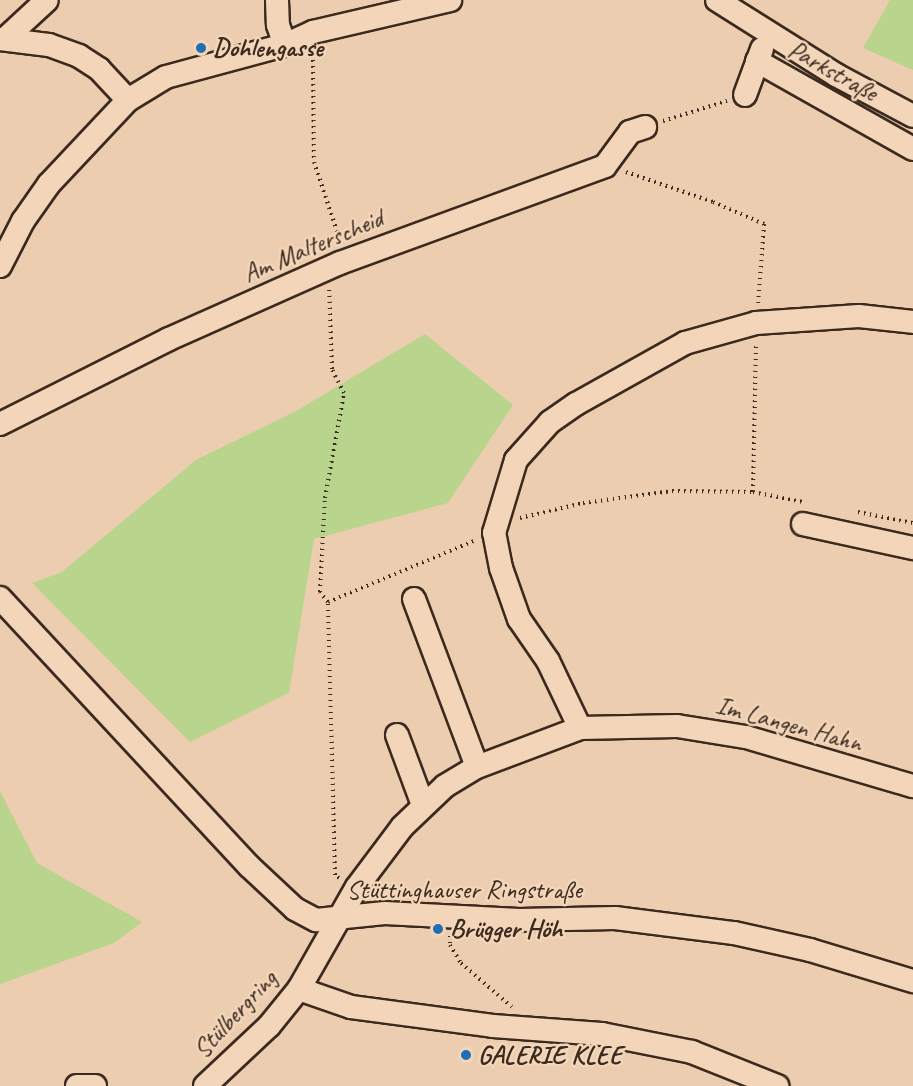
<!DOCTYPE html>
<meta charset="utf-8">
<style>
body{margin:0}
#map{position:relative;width:913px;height:1086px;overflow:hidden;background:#edcdaf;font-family:Caveat,sans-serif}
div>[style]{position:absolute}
.green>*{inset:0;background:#b9d58d}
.path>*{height:4px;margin-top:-2px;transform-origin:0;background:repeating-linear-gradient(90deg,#3b2a1e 0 1.5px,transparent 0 6px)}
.roads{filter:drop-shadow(2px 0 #3b2a1e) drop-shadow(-2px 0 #3b2a1e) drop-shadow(0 2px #3b2a1e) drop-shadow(0 -2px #3b2a1e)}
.minor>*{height:22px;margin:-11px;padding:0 11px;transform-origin:11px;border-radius:11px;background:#f3d5b9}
.dots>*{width:16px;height:16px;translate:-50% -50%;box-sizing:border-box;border:3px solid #f3d5b9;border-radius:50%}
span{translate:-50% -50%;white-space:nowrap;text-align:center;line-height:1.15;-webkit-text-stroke:5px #f3d5b9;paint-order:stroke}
.poi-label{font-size:26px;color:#3b2a1e;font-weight:700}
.left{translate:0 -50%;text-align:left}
.street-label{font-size:26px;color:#3b2a1e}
</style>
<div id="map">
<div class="green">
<i style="clip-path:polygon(890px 0,913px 0,913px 70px,863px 48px)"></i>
<i style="clip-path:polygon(425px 334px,513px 405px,448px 503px,314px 539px,289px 693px,190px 742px,32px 583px,62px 572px,196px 460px,296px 411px)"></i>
<i style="clip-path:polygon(0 791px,37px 863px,142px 922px,114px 943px,0 984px)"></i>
</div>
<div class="path">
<i style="left:313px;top:54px;width:108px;rotate:89.5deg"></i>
<i style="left:314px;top:162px;width:85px;rotate:71.6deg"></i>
<i style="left:663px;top:121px;width:67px;rotate:-17.4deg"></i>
<i style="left:626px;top:172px;width:92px;rotate:19deg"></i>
<i style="left:713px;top:202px;width:56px;rotate:23.3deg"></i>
<i style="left:764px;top:224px;width:79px;rotate:94.3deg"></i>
<i style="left:753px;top:492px;width:149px;rotate:-88.8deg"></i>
<i style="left:858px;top:512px;width:56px;rotate:11.3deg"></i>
<i style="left:520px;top:518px;width:65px;rotate:-13.4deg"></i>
<i style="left:583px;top:503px;width:90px;rotate:-7.7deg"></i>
<i style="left:672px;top:491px;width:81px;rotate:0.7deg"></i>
<i style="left:753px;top:492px;width:51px;rotate:11.3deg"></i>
<i style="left:328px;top:602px;width:13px;rotate:-129deg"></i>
<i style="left:320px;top:592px;width:94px;rotate:-87deg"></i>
<i style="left:325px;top:498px;width:107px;rotate:-79.7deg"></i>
<i style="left:344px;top:393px;width:27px;rotate:-117deg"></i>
<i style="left:332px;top:369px;width:80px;rotate:-92.1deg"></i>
<i style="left:339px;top:878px;width:5px;rotate:-143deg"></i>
<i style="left:335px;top:875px;width:273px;rotate:-91.5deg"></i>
<i style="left:328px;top:602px;width:160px;rotate:-22.7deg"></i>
<i style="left:450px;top:936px;width:9px;rotate:90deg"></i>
<i style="left:450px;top:945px;width:21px;rotate:59deg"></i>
<i style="left:461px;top:963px;width:67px;rotate:40.8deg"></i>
</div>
<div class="roads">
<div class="minor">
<i style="left:277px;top:0;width:25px;rotate:88deg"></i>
<i style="left:278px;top:25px;width:21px;rotate:71deg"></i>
<i style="left:717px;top:0;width:141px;rotate:32.2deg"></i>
<i style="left:836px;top:75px;width:87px;rotate:28deg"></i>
<i style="left:7px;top:37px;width:54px;rotate:-42.8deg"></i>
<i style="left:0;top:39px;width:49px;rotate:7deg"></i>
<i style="left:49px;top:45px;width:32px;rotate:20deg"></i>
<i style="left:79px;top:56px;width:24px;rotate:33deg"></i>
<i style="left:99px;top:69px;width:42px;rotate:46.9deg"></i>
<i style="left:757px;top:61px;width:179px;rotate:29.4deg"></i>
<i style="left:745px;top:95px;width:49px;rotate:-69.7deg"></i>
<i style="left:0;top:266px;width:51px;rotate:-62.9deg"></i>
<i style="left:23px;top:221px;width:45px;rotate:-54.9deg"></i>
<i style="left:49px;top:184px;width:115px;rotate:-46.8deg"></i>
<i style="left:128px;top:100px;width:44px;rotate:-31.2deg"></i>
<i style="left:166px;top:77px;width:123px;rotate:-15.1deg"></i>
<i style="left:285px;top:45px;width:31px;rotate:-25deg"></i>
<i style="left:313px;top:32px;width:141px;rotate:-13.1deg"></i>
<i style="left:0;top:424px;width:189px;rotate:-26.7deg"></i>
<i style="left:169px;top:339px;width:187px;rotate:-24deg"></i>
<i style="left:340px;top:263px;width:282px;rotate:-20.1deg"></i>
<i style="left:605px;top:166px;width:42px;rotate:-53.7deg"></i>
<i style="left:630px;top:132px;width:16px;rotate:-18deg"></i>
<i style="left:803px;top:524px;width:113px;rotate:12.3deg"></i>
<i style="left:0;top:598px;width:366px;rotate:47.1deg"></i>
<i style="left:249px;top:866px;width:63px;rotate:43.1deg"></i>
<i style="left:295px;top:909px;width:24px;rotate:28deg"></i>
<i style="left:316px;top:920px;width:69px;rotate:-5.8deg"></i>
<i style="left:385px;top:913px;width:134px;rotate:3deg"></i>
<i style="left:519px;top:920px;width:96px;rotate:-1.2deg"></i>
<i style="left:615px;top:918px;width:120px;rotate:7.2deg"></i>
<i style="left:734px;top:933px;width:78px;rotate:12.6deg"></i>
<i style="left:810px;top:950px;width:108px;rotate:16.8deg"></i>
<i style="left:414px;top:599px;width:179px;rotate:69.4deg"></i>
<i style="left:580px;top:728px;width:74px;rotate:-115.5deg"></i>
<i style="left:548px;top:661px;width:51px;rotate:-124.6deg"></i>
<i style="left:519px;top:619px;width:54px;rotate:-109.4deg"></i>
<i style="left:501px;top:568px;width:36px;rotate:-101deg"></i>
<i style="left:494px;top:533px;width:76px;rotate:-73.2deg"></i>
<i style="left:516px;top:460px;width:51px;rotate:-48.2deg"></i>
<i style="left:550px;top:422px;width:32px;rotate:-35deg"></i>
<i style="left:576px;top:404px;width:125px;rotate:-29.2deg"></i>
<i style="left:685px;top:343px;width:74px;rotate:-15.7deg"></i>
<i style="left:756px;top:323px;width:103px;rotate:-3.9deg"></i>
<i style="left:859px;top:316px;width:54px;rotate:6.3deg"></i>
<i style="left:397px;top:735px;width:75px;rotate:69.6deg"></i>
<i style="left:299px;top:989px;width:55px;rotate:19.1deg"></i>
<i style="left:351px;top:1007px;width:143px;rotate:7.6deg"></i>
<i style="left:493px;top:1026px;width:109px;rotate:4.2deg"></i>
<i style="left:602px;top:1034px;width:92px;rotate:11.3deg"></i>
<i style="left:692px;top:1052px;width:92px;rotate:21.8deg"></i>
<i style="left:77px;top:1086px;width:18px"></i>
<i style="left:205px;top:1086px;width:88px;rotate:-43.2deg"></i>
<i style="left:269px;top:1026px;width:48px;rotate:-51deg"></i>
<i style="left:299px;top:989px;width:117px;rotate:-60.4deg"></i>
<i style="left:357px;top:887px;width:75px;rotate:-53.1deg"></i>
<i style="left:402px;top:827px;width:59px;rotate:-43.6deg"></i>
<i style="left:445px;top:786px;width:37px;rotate:-31deg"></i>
<i style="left:477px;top:767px;width:110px;rotate:-20.7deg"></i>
<i style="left:580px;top:728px;width:97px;rotate:-1.2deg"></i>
<i style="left:677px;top:726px;width:70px;rotate:9.1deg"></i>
<i style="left:746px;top:737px;width:174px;rotate:16.4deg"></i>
</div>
</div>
<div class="dots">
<i style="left:201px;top:48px;background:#1f6fb2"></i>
<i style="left:438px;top:929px;background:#1f6fb2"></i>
<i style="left:466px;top:1055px;background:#1f6fb2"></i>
</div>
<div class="poi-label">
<span class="left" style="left:213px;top:48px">Dohlengasse</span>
<span class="left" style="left:450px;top:929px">Brügger Höh</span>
<span class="left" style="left:478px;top:1055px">GALERIE KLEE</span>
</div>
<div class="street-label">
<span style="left:833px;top:71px;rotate:29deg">Parkstraße</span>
<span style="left:313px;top:246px;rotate:-23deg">Am Malterscheid</span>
<span style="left:789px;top:724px;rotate:15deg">Im Langen Hahn</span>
<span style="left:464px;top:890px">Stüttinghauser Ringstraße</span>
<span style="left:235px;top:1014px;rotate:-47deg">Stülbergring</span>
</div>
</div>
